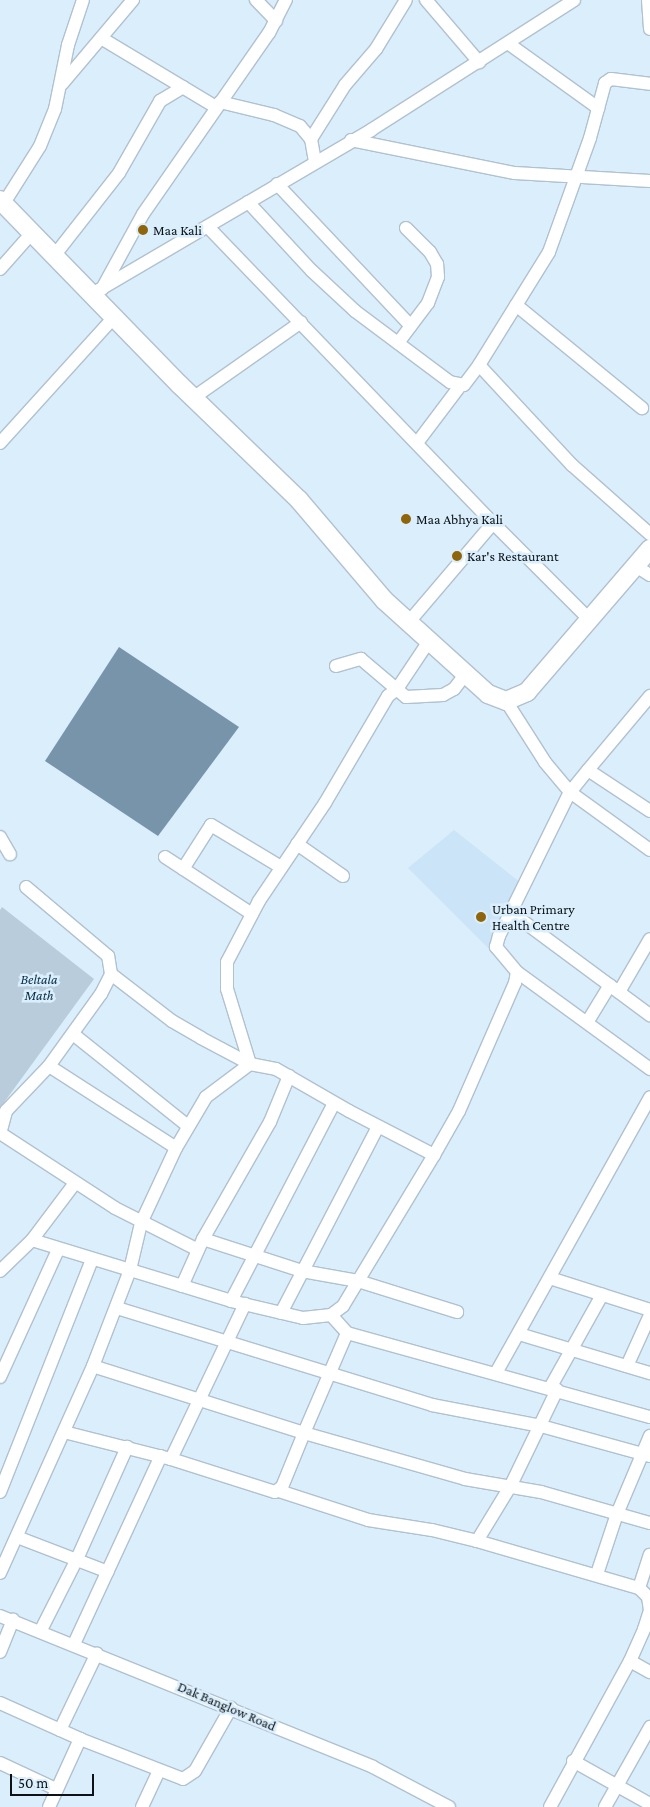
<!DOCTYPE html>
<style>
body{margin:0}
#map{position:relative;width:650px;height:1807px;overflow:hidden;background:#dbeefc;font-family:"Crimson Pro",serif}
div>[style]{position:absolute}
.built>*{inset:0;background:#cce4f8}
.green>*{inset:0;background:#b8ccdc}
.water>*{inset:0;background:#7894aa}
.roads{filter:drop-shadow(1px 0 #b0c1cf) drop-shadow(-1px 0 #b0c1cf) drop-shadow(0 1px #b0c1cf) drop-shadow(0 -1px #b0c1cf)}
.street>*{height:12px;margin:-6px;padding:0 6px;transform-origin:6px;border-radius:6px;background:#fff}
.secondary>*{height:18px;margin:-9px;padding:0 9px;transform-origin:9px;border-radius:9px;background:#fff}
.dots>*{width:14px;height:14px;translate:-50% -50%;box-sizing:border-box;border:2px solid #dbeefc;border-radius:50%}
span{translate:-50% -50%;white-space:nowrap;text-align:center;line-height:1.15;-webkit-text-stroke:5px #dbeefc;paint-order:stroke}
.poi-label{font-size:14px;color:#0c1217}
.left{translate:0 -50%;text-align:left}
.park-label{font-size:14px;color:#082e47;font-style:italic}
.street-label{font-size:14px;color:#0c1217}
.scale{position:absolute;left:10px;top:1774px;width:84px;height:22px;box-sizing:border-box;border:2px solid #0c1217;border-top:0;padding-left:6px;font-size:15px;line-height:18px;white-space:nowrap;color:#0c1217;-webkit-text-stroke:4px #dbeefc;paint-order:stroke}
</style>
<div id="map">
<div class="built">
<i style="clip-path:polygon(454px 830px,521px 883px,491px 951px,408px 868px)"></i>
</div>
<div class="green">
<i style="clip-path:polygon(2px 907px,94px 979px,0 1108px,0 910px)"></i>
</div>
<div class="water">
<i style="clip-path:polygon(119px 647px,239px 727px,158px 836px,45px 761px)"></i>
</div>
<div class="roads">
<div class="street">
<i style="left:256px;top:0;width:29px;rotate:46deg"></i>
<i style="left:426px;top:0;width:82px;rotate:49.5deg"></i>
<i style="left:648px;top:0;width:29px;rotate:86deg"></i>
<i style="left:101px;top:38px;width:134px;rotate:31deg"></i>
<i style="left:509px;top:44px;width:110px;rotate:35.7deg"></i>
<i style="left:62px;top:84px;width:110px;rotate:-49.8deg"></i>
<i style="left:220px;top:102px;width:56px;rotate:13.5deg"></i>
<i style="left:274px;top:115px;width:28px;rotate:23deg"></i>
<i style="left:300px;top:126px;width:17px;rotate:50deg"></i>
<i style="left:311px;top:139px;width:22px;rotate:80deg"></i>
<i style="left:311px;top:139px;width:64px;rotate:-57.8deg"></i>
<i style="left:345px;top:85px;width:48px;rotate:-49.3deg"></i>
<i style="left:376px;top:49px;width:57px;rotate:-58.5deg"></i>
<i style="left:351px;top:140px;width:167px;rotate:11.4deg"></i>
<i style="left:515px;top:173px;width:135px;rotate:3.4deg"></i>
<i style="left:277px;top:184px;width:195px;rotate:46.7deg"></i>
<i style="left:248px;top:202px;width:94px;rotate:47.2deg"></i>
<i style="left:312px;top:271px;width:59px;rotate:42.9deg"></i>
<i style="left:355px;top:311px;width:119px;rotate:36.8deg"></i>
<i style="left:450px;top:382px;width:14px;rotate:12deg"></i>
<i style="left:464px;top:385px;width:25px;rotate:-53deg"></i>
<i style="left:479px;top:365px;width:137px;rotate:47.1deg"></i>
<i style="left:572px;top:465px;width:104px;rotate:41.5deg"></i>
<i style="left:4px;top:203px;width:67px;rotate:-57.7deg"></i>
<i style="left:40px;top:146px;width:40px;rotate:-68deg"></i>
<i style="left:55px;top:109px;width:65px;rotate:-78.5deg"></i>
<i style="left:68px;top:45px;width:47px;rotate:-71.6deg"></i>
<i style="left:208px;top:227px;width:411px;rotate:46.1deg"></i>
<i style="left:54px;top:256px;width:105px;rotate:-51.9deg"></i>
<i style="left:119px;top:173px;width:83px;rotate:-60.3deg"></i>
<i style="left:160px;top:101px;width:27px;rotate:-31deg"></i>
<i style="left:0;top:269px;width:48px;rotate:-48.4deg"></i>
<i style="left:102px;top:289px;width:85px;rotate:-61.3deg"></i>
<i style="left:143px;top:214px;width:221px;rotate:-55.2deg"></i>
<i style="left:269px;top:33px;width:37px;rotate:-63deg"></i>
<i style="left:92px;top:294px;width:324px;rotate:-30.4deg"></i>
<i style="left:371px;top:130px;width:241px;rotate:-32.6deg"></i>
<i style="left:516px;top:305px;width:163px;rotate:39.3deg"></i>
<i style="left:398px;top:343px;width:50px;rotate:-53.1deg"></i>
<i style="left:428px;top:303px;width:28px;rotate:-69deg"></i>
<i style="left:438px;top:277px;width:13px;rotate:-94deg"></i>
<i style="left:437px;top:264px;width:14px;rotate:-120deg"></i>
<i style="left:430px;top:252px;width:34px;rotate:-135deg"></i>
<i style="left:479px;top:365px;width:133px;rotate:-58.2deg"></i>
<i style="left:549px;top:252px;width:121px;rotate:-70.2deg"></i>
<i style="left:590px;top:138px;width:57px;rotate:-74.7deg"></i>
<i style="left:605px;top:83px;width:7px;rotate:-34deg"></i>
<i style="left:611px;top:79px;width:39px;rotate:7deg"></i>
<i style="left:193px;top:398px;width:132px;rotate:-35.1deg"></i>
<i style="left:0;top:443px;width:171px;rotate:-47.8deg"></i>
<i style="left:417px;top:443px;width:71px;rotate:-53deg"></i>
<i style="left:634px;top:565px;width:19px;rotate:32deg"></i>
<i style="left:408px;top:623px;width:131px;rotate:-49.6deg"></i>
<i style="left:493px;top:523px;width:136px;rotate:45deg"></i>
<i style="left:336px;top:666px;width:26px;rotate:-16deg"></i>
<i style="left:361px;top:659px;width:59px;rotate:40.2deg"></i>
<i style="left:406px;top:697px;width:37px;rotate:-3deg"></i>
<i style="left:443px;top:695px;width:13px;rotate:-29deg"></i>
<i style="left:454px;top:689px;width:18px;rotate:-52deg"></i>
<i style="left:588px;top:770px;width:97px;rotate:-50deg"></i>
<i style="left:650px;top:811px;width:74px;rotate:-146.5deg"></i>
<i style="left:588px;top:770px;width:28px;rotate:129deg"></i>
<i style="left:570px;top:792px;width:99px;rotate:35.9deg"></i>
<i style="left:0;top:837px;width:20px;rotate:60deg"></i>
<i style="left:297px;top:844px;width:56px;rotate:34.8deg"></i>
<i style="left:165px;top:857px;width:104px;rotate:33.2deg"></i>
<i style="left:183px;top:869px;width:52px;rotate:-57.5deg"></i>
<i style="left:211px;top:825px;width:82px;rotate:31deg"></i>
<i style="left:512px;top:913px;width:172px;rotate:36.5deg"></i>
<i style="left:517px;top:972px;width:165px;rotate:36.1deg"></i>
<i style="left:111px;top:974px;width:77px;rotate:37.6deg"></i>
<i style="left:172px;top:1021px;width:34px;rotate:30deg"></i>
<i style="left:201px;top:1038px;width:55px;rotate:28deg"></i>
<i style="left:250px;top:1064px;width:26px;rotate:11deg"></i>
<i style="left:276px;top:1069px;width:84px;rotate:29.9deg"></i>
<i style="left:349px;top:1111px;width:96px;rotate:27.4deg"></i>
<i style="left:619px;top:992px;width:61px;rotate:-59.7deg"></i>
<i style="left:588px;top:1021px;width:42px;rotate:-58.6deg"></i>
<i style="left:73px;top:1034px;width:147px;rotate:38.7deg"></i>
<i style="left:49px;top:1066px;width:151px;rotate:32.8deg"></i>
<i style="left:0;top:1133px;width:137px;rotate:33.1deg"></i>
<i style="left:115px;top:1208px;width:93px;rotate:26.8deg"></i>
<i style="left:0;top:1134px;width:24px;rotate:-75deg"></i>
<i style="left:6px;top:1111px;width:62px;rotate:-46.3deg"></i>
<i style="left:49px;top:1066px;width:89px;rotate:-54.2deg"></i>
<i style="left:101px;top:994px;width:22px;rotate:-63deg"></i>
<i style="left:111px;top:974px;width:18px;rotate:-99deg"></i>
<i style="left:108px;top:956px;width:107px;rotate:-139.9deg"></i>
<i style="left:203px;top:1239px;width:104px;rotate:17.9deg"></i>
<i style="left:302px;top:1271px;width:57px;rotate:10.1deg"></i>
<i style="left:358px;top:1281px;width:147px;rotate:-58.9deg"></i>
<i style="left:434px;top:1155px;width:51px;rotate:-60.4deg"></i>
<i style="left:459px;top:1111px;width:140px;rotate:-66.4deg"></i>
<i style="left:515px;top:983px;width:11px;rotate:-80deg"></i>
<i style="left:517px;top:972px;width:33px;rotate:-130deg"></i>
<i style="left:496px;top:947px;width:11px;rotate:-75deg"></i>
<i style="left:499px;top:936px;width:161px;rotate:-63.8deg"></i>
<i style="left:570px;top:792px;width:39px;rotate:-130deg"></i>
<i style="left:545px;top:762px;width:72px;rotate:-122.6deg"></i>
<i style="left:32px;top:1240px;width:71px;rotate:-53deg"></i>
<i style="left:0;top:1271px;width:45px;rotate:-44.1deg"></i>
<i style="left:32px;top:1240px;width:208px;rotate:17deg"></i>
<i style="left:231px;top:1301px;width:74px;rotate:13.3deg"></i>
<i style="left:303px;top:1318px;width:28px;rotate:-6deg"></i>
<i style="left:331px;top:1315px;width:15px;rotate:-37deg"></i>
<i style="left:343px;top:1306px;width:29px;rotate:-59deg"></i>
<i style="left:358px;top:1281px;width:104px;rotate:17.4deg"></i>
<i style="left:550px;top:1278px;width:105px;rotate:17.7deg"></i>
<i style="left:182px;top:1286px;width:51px;rotate:-65.9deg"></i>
<i style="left:203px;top:1239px;width:135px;rotate:-60.2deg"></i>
<i style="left:270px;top:1122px;width:50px;rotate:-67.6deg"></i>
<i style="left:231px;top:1301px;width:223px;rotate:-62.5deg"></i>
<i style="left:117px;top:1308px;width:330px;rotate:17.1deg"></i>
<i style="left:432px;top:1405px;width:111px;rotate:10.9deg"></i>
<i style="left:541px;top:1426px;width:113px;rotate:15.4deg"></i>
<i style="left:281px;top:1313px;width:210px;rotate:-62.5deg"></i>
<i style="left:331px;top:1315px;width:24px;rotate:48deg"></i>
<i style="left:347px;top:1333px;width:314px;rotate:15.5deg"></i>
<i style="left:347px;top:1333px;width:109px;rotate:113.3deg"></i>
<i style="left:304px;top:1433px;width:167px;rotate:15.9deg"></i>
<i style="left:465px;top:1479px;width:77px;rotate:9.7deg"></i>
<i style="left:541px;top:1492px;width:113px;rotate:15.9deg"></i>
<i style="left:519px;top:1334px;width:137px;rotate:16.6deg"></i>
<i style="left:627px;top:1366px;width:56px;rotate:-65.7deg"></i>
<i style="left:496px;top:1373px;width:316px;rotate:-60.8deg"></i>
<i style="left:0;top:1377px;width:140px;rotate:-65.5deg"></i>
<i style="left:550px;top:1388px;width:107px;rotate:-60.8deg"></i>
<i style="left:64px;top:1432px;width:110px;rotate:14.2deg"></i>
<i style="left:171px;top:1459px;width:109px;rotate:17.6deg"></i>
<i style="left:275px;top:1492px;width:9px;rotate:-36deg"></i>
<i style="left:282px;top:1487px;width:58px;rotate:-67.8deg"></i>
<i style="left:304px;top:1433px;width:221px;rotate:-162.4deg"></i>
<i style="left:171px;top:1459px;width:172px;rotate:-64.5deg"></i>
<i style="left:279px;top:1491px;width:94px;rotate:18deg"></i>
<i style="left:368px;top:1520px;width:65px;rotate:8.9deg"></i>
<i style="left:432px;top:1530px;width:46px;rotate:13.7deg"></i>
<i style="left:477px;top:1541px;width:169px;rotate:16.2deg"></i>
<i style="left:0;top:1492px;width:250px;rotate:-68.4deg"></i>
<i style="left:17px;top:1537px;width:97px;rotate:21deg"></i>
<i style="left:477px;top:1541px;width:66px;rotate:-58.7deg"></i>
<i style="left:511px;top:1485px;width:106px;rotate:-64.2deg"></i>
<i style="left:0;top:1573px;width:227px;rotate:-65.8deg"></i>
<i style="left:93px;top:1366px;width:103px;rotate:-68.9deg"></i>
<i style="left:130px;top:1270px;width:48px;rotate:-76.8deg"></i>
<i style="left:141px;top:1223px;width:83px;rotate:-65deg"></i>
<i style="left:176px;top:1148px;width:59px;rotate:-59.5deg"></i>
<i style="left:206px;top:1097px;width:55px;rotate:-36.9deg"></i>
<i style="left:250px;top:1064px;width:78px;rotate:-107deg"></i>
<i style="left:227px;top:989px;width:27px;rotate:-90deg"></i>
<i style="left:227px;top:962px;width:69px;rotate:-62.3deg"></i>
<i style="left:259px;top:901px;width:118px;rotate:-56deg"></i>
<i style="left:325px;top:803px;width:124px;rotate:-59.5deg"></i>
<i style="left:388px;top:696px;width:11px;rotate:-38deg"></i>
<i style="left:397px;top:689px;width:58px;rotate:-56.3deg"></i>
<i style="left:597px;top:1574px;width:63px;rotate:-71.6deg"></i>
<i style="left:617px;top:1514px;width:85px;rotate:-67.1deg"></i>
<i style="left:0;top:1616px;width:402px;rotate:22deg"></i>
<i style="left:373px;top:1767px;width:86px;rotate:27.8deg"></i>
<i style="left:41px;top:1630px;width:80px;rotate:-63.1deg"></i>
<i style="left:77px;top:1559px;width:123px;rotate:-65.9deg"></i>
<i style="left:74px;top:1644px;width:207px;rotate:-65.2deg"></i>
<i style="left:0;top:1652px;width:35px;rotate:-68deg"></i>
<i style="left:630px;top:1661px;width:23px;rotate:29deg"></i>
<i style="left:0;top:1703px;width:88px;rotate:24.2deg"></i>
<i style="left:80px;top:1739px;width:110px;rotate:21.2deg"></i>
<i style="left:183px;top:1779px;width:14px;rotate:-34deg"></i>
<i style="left:195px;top:1771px;width:73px;rotate:-60.3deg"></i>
<i style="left:60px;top:1730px;width:85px;rotate:-64.3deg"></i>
<i style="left:573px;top:1761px;width:88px;rotate:29.2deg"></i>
<i style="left:0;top:1763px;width:62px;rotate:24.9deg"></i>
<i style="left:49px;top:1807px;width:75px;rotate:-65.5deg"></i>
<i style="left:142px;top:1807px;width:40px;rotate:-65deg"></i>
<i style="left:550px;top:1807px;width:166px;rotate:-61.3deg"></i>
<i style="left:630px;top:1661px;width:35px;rotate:-66deg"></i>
<i style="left:644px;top:1629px;width:20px;rotate:-72deg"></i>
<i style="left:650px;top:1610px;width:13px;rotate:-99deg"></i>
<i style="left:648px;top:1597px;width:13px;rotate:-135deg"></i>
<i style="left:639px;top:1588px;width:35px;rotate:-72deg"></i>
<i style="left:605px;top:1807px;width:92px;rotate:-60.6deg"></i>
</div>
<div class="secondary">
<i style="left:0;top:200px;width:258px;rotate:45.8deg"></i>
<i style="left:180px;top:385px;width:165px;rotate:44deg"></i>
<i style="left:299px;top:500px;width:131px;rotate:49.6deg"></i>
<i style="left:384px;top:600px;width:140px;rotate:42.1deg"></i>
<i style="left:488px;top:694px;width:19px;rotate:21deg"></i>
<i style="left:506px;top:701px;width:23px;rotate:-23deg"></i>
<i style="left:527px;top:692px;width:189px;rotate:-49.3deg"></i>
</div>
</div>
<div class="dots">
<i style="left:143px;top:230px;background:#8f650b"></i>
<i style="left:406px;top:519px;background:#8f650b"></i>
<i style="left:457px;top:556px;background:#8f650b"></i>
<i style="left:481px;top:917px;background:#8f650b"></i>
</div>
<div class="poi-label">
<span class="left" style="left:153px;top:230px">Maa Kali</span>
<span class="left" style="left:416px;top:519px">Maa Abhya Kali</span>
<span class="left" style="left:467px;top:556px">Kar's Restaurant</span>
<span class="left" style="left:492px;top:917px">Urban Primary<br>Health Centre</span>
</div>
<div class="park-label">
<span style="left:39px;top:987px">Beltala<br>Math</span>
</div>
<div class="street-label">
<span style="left:227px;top:1706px;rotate:23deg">Dak Banglow Road</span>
</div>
<div class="scale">50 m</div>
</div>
